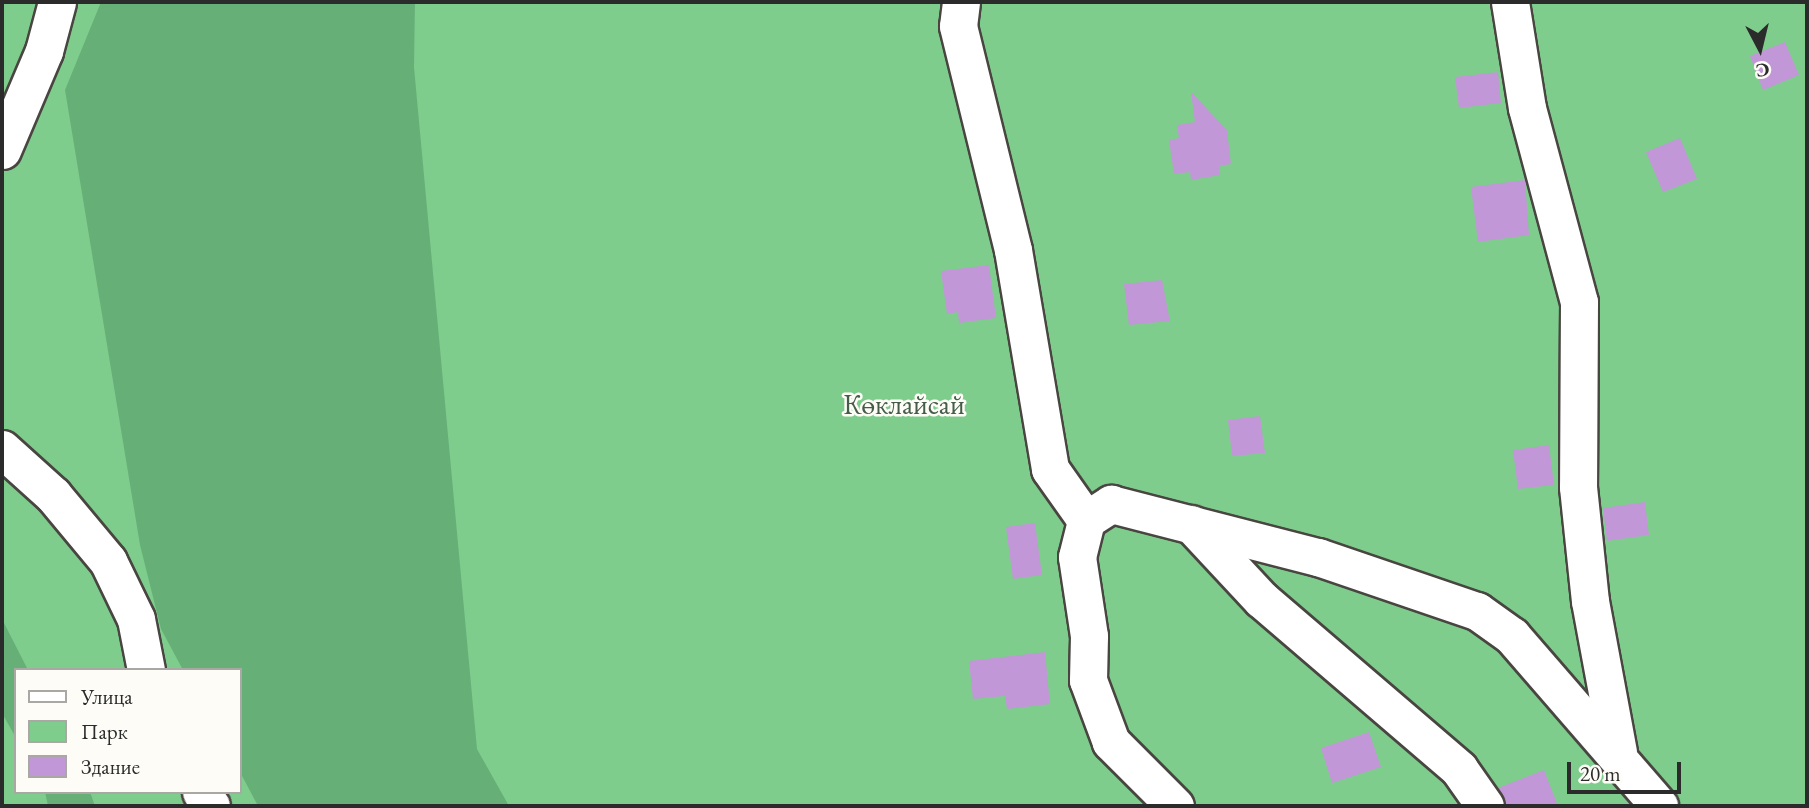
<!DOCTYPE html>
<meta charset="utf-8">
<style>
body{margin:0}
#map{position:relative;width:1809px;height:808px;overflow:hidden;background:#f2dbbb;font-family:"EB Garamond",serif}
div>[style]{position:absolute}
.green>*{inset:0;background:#7ecd8d}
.forest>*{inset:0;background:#66b078}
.building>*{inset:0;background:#c297d7}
.roads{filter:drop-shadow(2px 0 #494541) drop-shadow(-2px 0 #494541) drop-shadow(0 2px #494541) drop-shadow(0 -2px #494541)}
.minor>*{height:37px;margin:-18.5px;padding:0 18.5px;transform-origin:18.5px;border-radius:18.5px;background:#fff}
span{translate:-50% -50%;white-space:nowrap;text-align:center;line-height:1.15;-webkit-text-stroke:5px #fdfcf7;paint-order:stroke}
.park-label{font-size:28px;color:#445c48}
.frame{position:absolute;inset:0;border:4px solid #2b2b2b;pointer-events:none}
.legend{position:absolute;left:14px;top:668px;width:228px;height:126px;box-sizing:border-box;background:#fdfcf7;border:2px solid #a9a8a5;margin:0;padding:9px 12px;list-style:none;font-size:21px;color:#2b2b2b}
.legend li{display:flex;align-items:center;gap:14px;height:35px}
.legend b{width:35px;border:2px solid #a9a8a5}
.north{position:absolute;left:1725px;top:14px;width:70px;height:70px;-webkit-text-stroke:5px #fdfcf7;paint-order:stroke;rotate:173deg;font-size:19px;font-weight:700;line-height:28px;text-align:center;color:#2b2b2b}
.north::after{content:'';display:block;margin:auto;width:24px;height:32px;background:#2b2b2b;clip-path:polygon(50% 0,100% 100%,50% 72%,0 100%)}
.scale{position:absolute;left:1567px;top:762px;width:114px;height:32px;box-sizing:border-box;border:4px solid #2b2b2b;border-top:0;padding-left:9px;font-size:21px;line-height:24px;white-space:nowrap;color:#2b2b2b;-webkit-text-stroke:5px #fdfcf7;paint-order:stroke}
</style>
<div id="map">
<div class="green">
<i style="clip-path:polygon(evenodd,2px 2px,1807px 2px,1807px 806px,2px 806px,2px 2px,16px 670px,240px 670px,240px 792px,16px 792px,16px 670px)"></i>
</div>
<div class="forest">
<i style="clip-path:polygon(101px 2px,415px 2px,414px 67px,477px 749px,509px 806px,258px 806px,240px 772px,240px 670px,183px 670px,161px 629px,140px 545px,65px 90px)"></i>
<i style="clip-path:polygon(2px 619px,28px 670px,16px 670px,16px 738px,2px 713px)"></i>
<i style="clip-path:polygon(45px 792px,90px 792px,95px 806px,48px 806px)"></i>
</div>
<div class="building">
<i style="clip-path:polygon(1785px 42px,1799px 75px,1763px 90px,1750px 56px)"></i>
<i style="clip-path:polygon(1498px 72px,1501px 103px,1459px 108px,1455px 77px)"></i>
<i style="clip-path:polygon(1191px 92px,1227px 130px,1231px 164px,1219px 166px,1220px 175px,1191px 180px,1190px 172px,1174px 174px,1169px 140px,1179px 138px,1177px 125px,1195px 122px)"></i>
<i style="clip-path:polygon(1680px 138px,1697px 179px,1663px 192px,1646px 152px)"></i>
<i style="clip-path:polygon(1525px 180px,1529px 235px,1478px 242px,1471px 187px)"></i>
<i style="clip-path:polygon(989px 265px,996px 318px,959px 323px,958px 312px,947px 314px,941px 271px)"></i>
<i style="clip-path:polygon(1162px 280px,1170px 321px,1129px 325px,1124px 284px)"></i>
<i style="clip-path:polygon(1260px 416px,1265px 453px,1232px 456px,1228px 420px)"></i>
<i style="clip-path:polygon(1549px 445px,1554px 485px,1518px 489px,1513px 450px)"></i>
<i style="clip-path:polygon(1645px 502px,1649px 535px,1607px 541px,1603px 508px)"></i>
<i style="clip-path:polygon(1035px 523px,1042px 575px,1013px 579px,1006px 527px)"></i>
<i style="clip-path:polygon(1045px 652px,1050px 704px,1007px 709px,1005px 696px,973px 699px,969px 661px)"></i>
<i style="clip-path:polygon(1369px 732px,1381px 767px,1332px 783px,1321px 748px)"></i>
<i style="clip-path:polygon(1544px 770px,1558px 806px,1506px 806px,1498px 788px)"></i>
</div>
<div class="roads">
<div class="minor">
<i style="left:961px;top:2px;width:24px;rotate:97deg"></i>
<i style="left:958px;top:26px;width:231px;rotate:76.2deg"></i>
<i style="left:1013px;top:250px;width:222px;rotate:80.4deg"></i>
<i style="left:1050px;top:469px;width:62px;rotate:54.8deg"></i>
<i style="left:1510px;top:2px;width:107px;rotate:80.9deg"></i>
<i style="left:1527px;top:108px;width:201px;rotate:75deg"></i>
<i style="left:1579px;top:302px;width:185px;rotate:90.3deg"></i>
<i style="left:1578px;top:487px;width:115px;rotate:84deg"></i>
<i style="left:1590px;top:601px;width:154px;rotate:79.5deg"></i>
<i style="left:2px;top:150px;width:108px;rotate:-67deg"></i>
<i style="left:44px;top:51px;width:51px;rotate:-75.1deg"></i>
<i style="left:2px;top:449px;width:69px;rotate:42deg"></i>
<i style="left:53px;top:495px;width:86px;rotate:50.2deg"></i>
<i style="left:108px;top:561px;width:64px;rotate:64.2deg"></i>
<i style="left:136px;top:619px;width:52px;rotate:78.9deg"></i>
<i style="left:1191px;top:524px;width:103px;rotate:47deg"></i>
<i style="left:1261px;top:599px;width:261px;rotate:40.6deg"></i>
<i style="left:1459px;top:769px;width:45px;rotate:54.9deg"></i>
<i style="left:201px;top:792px;width:17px;rotate:54deg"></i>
<i style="left:1175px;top:806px;width:91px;rotate:-135deg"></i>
<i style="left:1111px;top:742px;width:66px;rotate:-110.4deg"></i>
<i style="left:1088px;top:680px;width:44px;rotate:-88.7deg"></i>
<i style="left:1089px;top:636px;width:80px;rotate:-98.6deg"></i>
<i style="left:1077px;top:557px;width:38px;rotate:-76deg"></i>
<i style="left:1086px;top:520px;width:30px;rotate:-33deg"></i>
<i style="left:1111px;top:504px;width:214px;rotate:14.4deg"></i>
<i style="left:1318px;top:557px;width:168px;rotate:18.8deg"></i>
<i style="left:1477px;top:611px;width:43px;rotate:35.5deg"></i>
<i style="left:1512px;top:636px;width:225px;rotate:49.1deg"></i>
</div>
</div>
<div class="park-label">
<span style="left:904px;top:404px">Көклайсай</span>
</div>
<div class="frame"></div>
<ul class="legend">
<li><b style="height:9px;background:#fff"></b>Улица</li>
<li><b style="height:19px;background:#7ecd8d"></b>Парк</li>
<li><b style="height:19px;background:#c297d7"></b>Здание</li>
</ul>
<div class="north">С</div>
<div class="scale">20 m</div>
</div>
